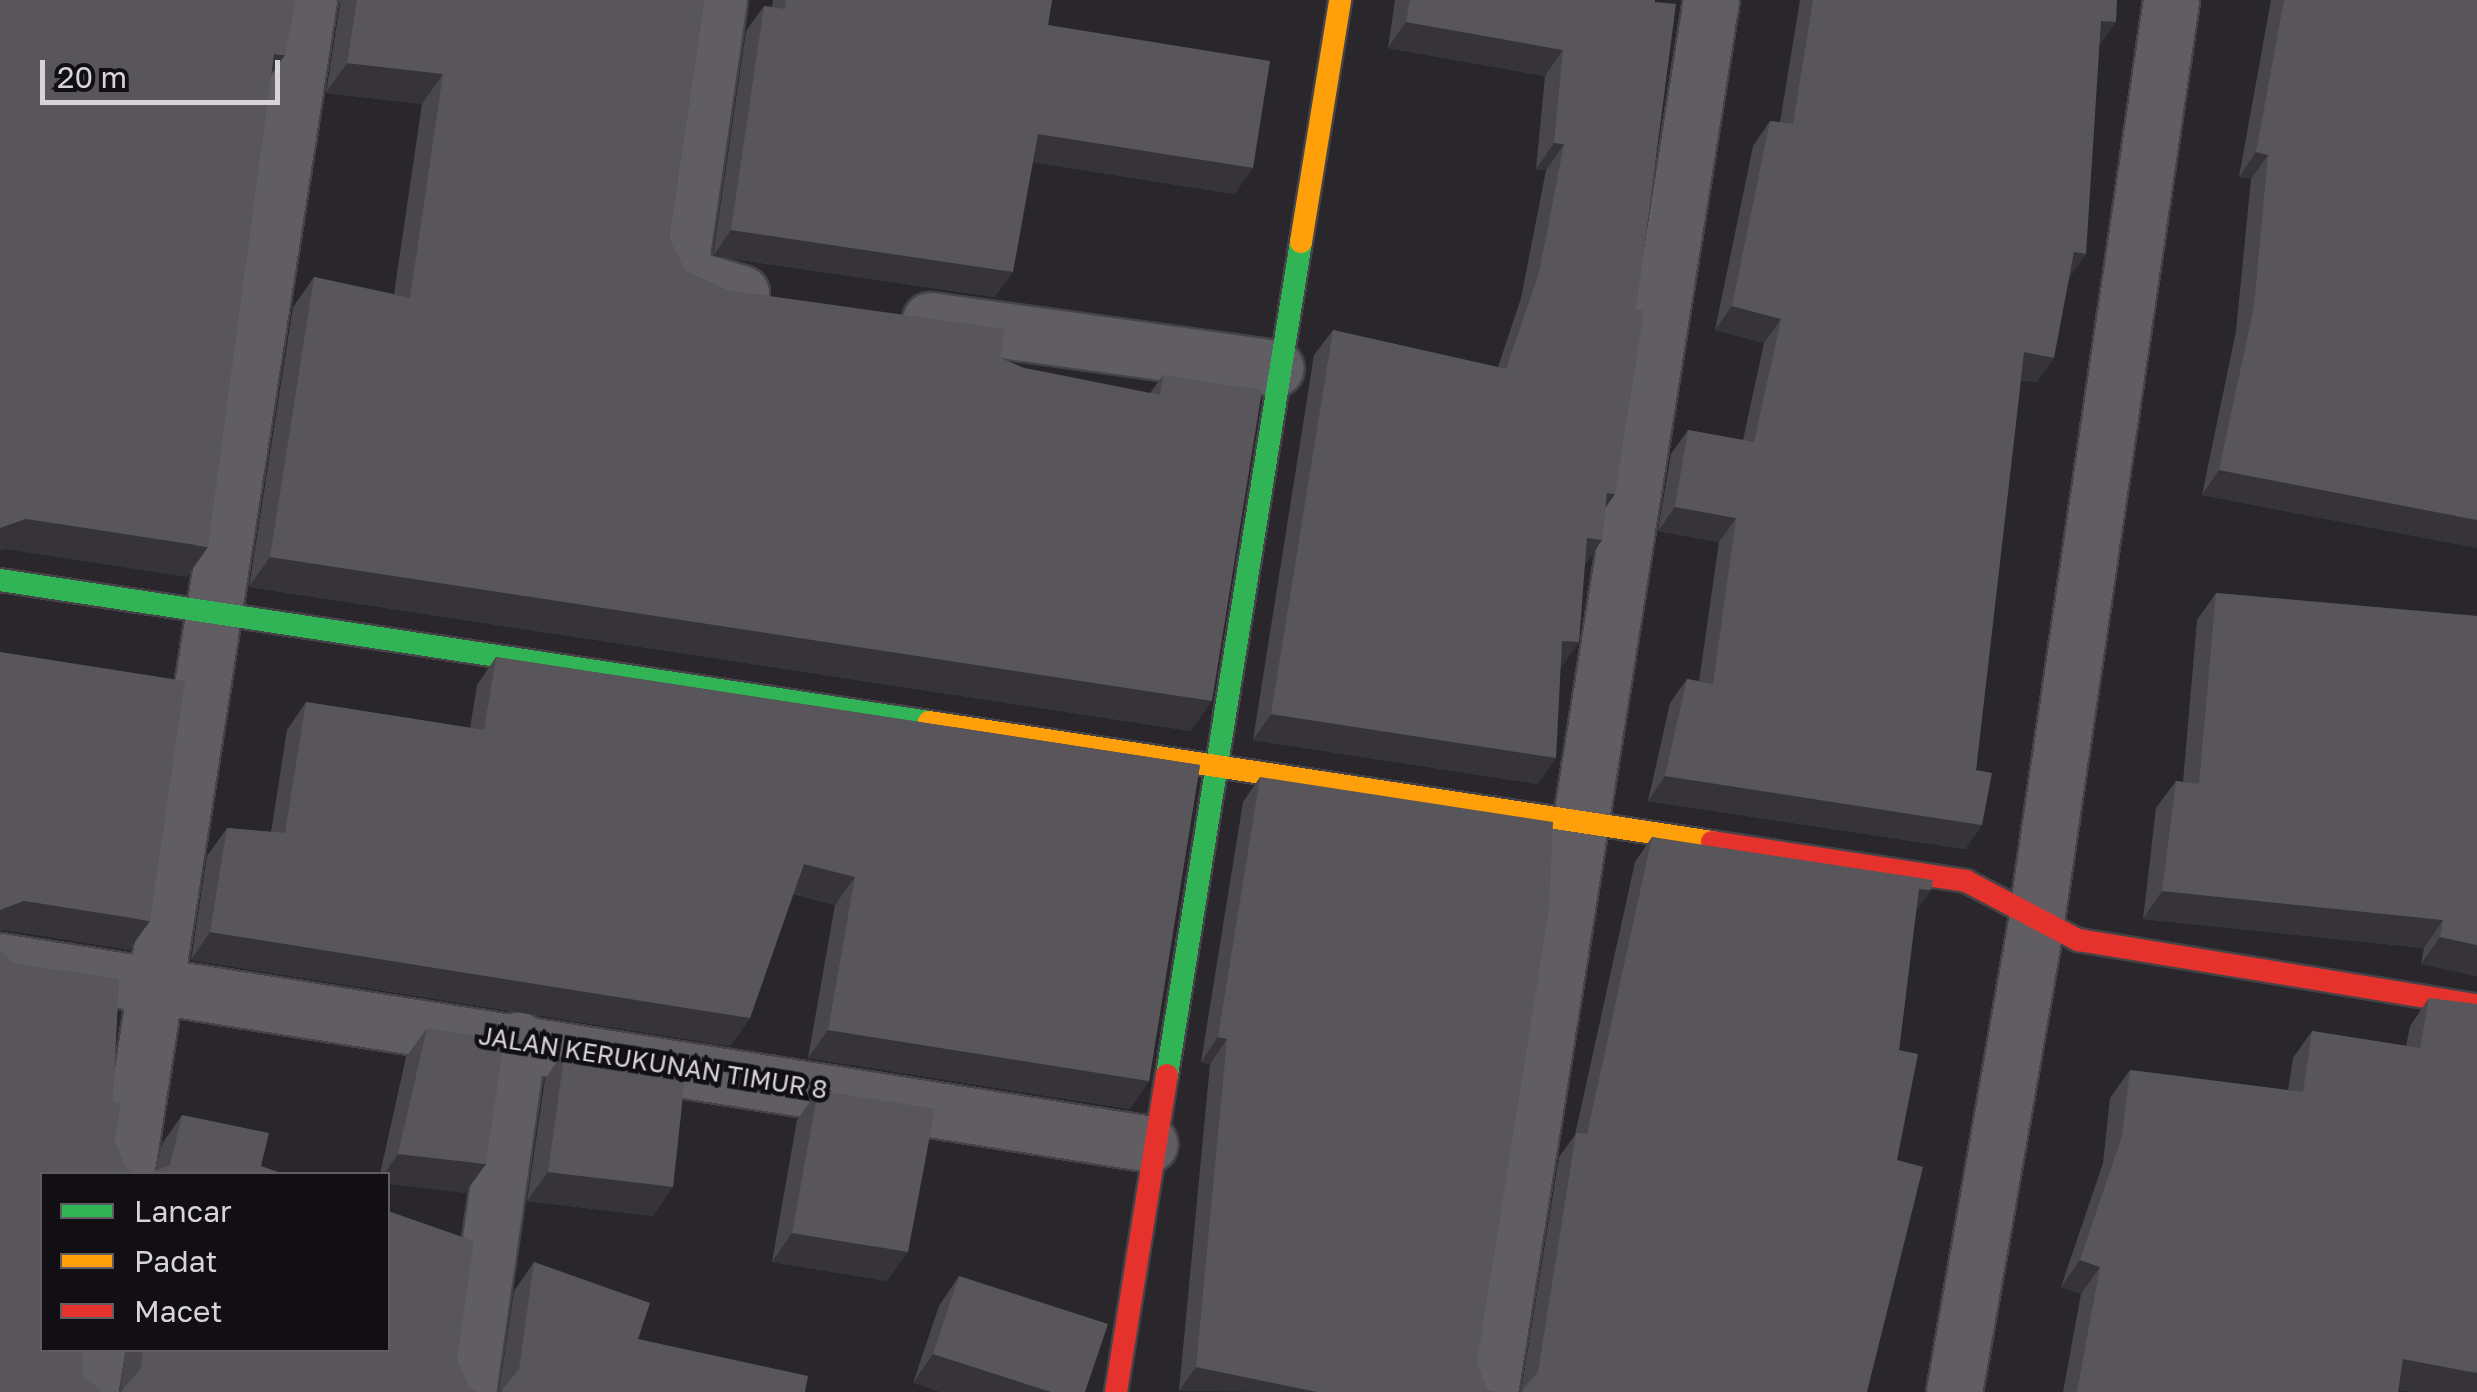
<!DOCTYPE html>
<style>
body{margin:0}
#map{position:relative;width:2477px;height:1392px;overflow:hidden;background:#29272c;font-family:"Golos Text",sans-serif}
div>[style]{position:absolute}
.roads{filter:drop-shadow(2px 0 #454347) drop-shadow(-2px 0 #454347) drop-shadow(0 2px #454347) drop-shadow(0 -2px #454347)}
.street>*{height:55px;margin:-27.5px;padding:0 27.5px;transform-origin:27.5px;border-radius:27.5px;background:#605e62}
.fast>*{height:22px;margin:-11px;padding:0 11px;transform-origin:11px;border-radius:11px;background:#30b455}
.slow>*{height:22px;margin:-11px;padding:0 11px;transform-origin:11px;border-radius:11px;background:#ff9f0a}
.jam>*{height:22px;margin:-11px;padding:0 11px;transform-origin:11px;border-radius:11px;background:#e5322d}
.wall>*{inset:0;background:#49474b}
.shaded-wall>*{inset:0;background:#363438}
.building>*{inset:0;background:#58565a}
span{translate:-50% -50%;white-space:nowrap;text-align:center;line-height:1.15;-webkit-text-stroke:9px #110f13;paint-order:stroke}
.street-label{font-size:25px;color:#d6d3d9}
.legend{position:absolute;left:40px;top:1172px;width:350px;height:180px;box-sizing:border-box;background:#110f13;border:2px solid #605d62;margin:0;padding:12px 18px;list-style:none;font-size:30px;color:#d6d3d9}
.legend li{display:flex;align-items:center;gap:20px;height:50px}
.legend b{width:50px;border:2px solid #605d62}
.scale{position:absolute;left:40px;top:60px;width:240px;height:45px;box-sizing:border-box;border:5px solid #d6d3d9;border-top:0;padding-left:12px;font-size:30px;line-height:35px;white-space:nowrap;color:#d6d3d9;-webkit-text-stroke:8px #110f13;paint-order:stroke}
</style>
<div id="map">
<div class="roads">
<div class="street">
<i style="left:719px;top:0;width:277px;rotate:98.3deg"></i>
<i style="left:679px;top:274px;width:65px;rotate:17deg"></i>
<i style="left:930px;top:320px;width:349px;rotate:7.9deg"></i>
<i style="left:0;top:961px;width:1164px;rotate:9.04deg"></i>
<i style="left:126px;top:1174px;width:1188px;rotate:-81.14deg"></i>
<i style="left:90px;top:1392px;width:43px;rotate:-80.5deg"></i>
<i style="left:468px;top:1392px;width:356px;rotate:-81.8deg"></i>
<i style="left:1490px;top:1392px;width:1409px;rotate:-80.98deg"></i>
<i style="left:1954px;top:1392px;width:479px;rotate:-80.1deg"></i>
<i style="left:2036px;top:920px;width:930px;rotate:-81.65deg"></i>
</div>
<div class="fast">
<i style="left:0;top:580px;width:940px;rotate:8.69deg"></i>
<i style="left:1167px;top:1075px;width:844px;rotate:-80.86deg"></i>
</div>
<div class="slow">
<i style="left:1301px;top:242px;width:245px;rotate:-80.8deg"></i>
<i style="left:929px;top:722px;width:792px;rotate:8.71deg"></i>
</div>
<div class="jam">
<i style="left:1712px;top:842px;width:257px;rotate:8.7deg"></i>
<i style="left:1966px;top:881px;width:127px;rotate:27.8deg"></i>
<i style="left:2078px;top:940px;width:404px;rotate:9.3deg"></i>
<i style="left:1116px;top:1392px;width:321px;rotate:-80.9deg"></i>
</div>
</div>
<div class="wall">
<i style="clip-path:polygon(338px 0,704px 0,669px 239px,685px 271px,726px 290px,1000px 358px,1024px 368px,1150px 393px,1163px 375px,1191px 731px,249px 587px,293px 307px,314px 277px,394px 294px,422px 104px,326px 93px,340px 4px)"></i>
<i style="clip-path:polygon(773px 0,1052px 0,1048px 25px,1235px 194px,1033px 162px,995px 297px,713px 256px,746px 31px,764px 6px,772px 7px)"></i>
<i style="clip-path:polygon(1395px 0,1655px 0,1602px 540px,1585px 564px,1560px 668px,1538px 784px,1253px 740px,1314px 355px,1333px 330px,1498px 367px,1521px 298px,1546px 170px,1536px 169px,1545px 76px,1388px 48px)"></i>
<i style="clip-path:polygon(1800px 0,2117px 0,2099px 46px,2069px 279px,2037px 382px,2021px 380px,1976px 770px,1982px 825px,1965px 849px,1648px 801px,1670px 703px,1687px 679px,1699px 681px,1719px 542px,1658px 531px,1671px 454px,1688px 430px,1743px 440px,1764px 343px,1715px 330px,1753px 146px,1770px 121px,1780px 122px)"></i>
<i style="clip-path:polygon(2271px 0,2477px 0,2477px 548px,2202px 495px,2236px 331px,2251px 179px,2239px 177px)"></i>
<i style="clip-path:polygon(2216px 593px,2477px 616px,2477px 976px,2421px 964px,2424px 948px,2143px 919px,2156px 808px,2176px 781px,2183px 782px,2197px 620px)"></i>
<i style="clip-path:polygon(496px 657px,1200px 765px,1149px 1081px,1130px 1109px,808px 1058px,835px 905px,793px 894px,750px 1018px,730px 1046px,191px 960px,207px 856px,227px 828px,271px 832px,287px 730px,306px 702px,470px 728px,477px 685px)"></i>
<i style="clip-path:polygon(1260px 777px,1487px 1391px,1494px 1392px,1179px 1391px,1210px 1064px,1201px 1062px,1243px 802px)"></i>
<i style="clip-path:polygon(1652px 837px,1931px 890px,1916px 911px,1899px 1050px,1897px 1160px,1521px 1392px,1559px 1157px,1575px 1135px,1635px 862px)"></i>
<i style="clip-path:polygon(2429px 998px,2477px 1392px,2411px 1392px,2399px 1390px,2398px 1392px,2063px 1392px,2081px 1294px,2061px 1287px,2103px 1163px,2110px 1098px,2130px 1070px,2288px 1090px,2293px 1058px,2312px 1031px,2406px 1046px,2410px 1026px)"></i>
<i style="clip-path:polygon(427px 1028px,465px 1193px,388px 1174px,380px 1174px,406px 1057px)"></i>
<i style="clip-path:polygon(565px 1050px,653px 1216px,527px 1201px,545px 1079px)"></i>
<i style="clip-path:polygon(818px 1090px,887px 1281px,772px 1262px,797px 1120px)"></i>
<i style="clip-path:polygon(182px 1115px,261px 1166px,156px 1171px,162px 1144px)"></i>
<i style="clip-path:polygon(534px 1262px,638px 1339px,499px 1392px,514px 1291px)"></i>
<i style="clip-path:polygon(959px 1276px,1085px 1392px,913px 1383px,939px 1306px)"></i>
<i style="clip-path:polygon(126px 1350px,388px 1350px,457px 1360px,468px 1387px,121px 1392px)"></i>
</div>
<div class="shaded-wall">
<i style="clip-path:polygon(2101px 21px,2116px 22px,2099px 46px)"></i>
<i style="clip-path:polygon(1406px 22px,1563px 50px,1545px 76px,1388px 48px)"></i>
<i style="clip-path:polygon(274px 54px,285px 55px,264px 85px)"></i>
<i style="clip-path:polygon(347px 63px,443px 74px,422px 104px,326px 93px)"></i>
<i style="clip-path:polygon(1038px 134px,1253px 168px,1235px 194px,1020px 160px)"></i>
<i style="clip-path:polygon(1554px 143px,1564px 144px,1546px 170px,1536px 169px)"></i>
<i style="clip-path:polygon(2256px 152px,2268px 155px,2251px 179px,2239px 177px)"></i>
<i style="clip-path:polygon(731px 230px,1013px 272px,995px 297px,713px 256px)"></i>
<i style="clip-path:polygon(2074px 252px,2086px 254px,2069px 279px)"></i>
<i style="clip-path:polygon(1732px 306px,1781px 319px,1764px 343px,1715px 330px)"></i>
<i style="clip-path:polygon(2024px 352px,2054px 358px,2037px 382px,2007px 377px)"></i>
<i style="clip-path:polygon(2219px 470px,2477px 520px,2477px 548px,2202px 495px)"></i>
<i style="clip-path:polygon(1607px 493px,1615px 494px,1597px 520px)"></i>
<i style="clip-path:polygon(1675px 507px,1736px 518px,1719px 542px,1658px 531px)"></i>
<i style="clip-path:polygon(26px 519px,208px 547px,187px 577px,5px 549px,0 551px,0 528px)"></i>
<i style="clip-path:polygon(1587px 538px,1602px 540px,1584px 566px)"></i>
<i style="clip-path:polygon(270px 557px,1212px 701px,1191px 731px,249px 587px)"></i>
<i style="clip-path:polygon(1562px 641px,1579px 642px,1561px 668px)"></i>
<i style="clip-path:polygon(1271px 714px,1556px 758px,1538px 784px,1253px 740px)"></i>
<i style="clip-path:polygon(1665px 776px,1982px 825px,1965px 849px,1648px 801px)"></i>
<i style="clip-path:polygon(804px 864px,855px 877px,835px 905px,784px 891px)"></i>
<i style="clip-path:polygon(1919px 889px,1931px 890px,1913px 915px)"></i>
<i style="clip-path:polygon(2162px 891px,2443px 920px,2424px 948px,2143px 919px)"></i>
<i style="clip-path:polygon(24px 901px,150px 921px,129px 950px,4px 930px,0 932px,0 910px)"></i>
<i style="clip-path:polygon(210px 932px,750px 1018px,730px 1046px,191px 960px)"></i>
<i style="clip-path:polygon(2440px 937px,2477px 945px,2477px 976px,2421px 964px)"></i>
<i style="clip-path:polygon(828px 1030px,1149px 1081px,1130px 1109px,808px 1058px)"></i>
<i style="clip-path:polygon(1218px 1037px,1227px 1039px,1210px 1064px,1201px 1062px)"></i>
<i style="clip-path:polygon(398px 1154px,486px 1164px,465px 1193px,388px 1184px,388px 1174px,384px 1174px)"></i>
<i style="clip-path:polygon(548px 1172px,673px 1187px,653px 1216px,527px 1201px)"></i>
<i style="clip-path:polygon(792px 1233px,908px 1252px,887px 1281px,772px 1262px)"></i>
<i style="clip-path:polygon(2080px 1260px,2100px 1267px,2081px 1294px,2061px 1287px)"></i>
<i style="clip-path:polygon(933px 1354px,1051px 1392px,940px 1392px,913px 1383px)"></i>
<i style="clip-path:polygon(2403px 1359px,2477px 1373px,2477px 1392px,2411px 1392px,2383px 1387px)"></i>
<i style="clip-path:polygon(1196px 1367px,1317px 1392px,1179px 1391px)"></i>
</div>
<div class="building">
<i style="clip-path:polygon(0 0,296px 0,285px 55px,274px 54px,208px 547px,26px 519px,0 528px)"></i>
<i style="clip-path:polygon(357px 0,704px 0,669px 239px,685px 271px,726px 290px,1005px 329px,1000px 358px,1024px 368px,1160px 395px,1163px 375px,1262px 390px,1212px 701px,270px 557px,314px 277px,410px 298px,443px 74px,347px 63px)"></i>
<i style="clip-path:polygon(786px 0,1052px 0,1048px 25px,1270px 61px,1253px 168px,1038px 134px,1013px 272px,731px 230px,764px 6px,785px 9px)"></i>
<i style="clip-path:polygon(1410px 0,1655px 0,1655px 2px,1676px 4px,1636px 310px,1644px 311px,1615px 494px,1607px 493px,1602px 540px,1587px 538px,1579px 642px,1562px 641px,1556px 758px,1271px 714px,1333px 330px,1506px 369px,1539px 273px,1564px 144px,1554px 143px,1563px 50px,1406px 22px)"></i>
<i style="clip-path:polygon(1813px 0,2117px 0,2116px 22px,2101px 21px,2086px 254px,2074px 252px,2054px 358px,2024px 352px,1976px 770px,1992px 773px,1982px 825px,1665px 776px,1687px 679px,1713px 684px,1736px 518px,1675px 507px,1688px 430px,1754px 442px,1781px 319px,1732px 306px,1770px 121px,1793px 124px)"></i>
<i style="clip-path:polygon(2284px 0,2477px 0,2477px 520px,2219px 470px,2254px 306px,2268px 155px,2256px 152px)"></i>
<i style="clip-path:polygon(2216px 593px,2477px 616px,2477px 945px,2440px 937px,2443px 920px,2162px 891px,2176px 781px,2199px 784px)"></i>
<i style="clip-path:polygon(0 652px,185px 681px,150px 921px,24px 901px,0 910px)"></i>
<i style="clip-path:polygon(496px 657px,1200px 765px,1149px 1081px,828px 1030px,855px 877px,804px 864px,750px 1018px,210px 932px,227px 828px,285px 833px,306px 702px,484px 730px)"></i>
<i style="clip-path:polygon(1260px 777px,1553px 822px,1549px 909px,1477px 1362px,1487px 1391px,1494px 1392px,1317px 1392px,1196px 1367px,1227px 1039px,1218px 1037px)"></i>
<i style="clip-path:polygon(1652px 837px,1933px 880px,1931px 890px,1919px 889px,1899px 1050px,1918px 1054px,1897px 1160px,1923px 1167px,1867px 1392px,1521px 1392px,1538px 1372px,1576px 1133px,1587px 1134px)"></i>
<i style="clip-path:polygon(0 951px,14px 963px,119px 979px,113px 1101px,121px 1103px,115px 1141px,126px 1169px,139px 1174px,42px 1174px,42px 1350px,83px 1350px,81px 1373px,102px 1392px,0 1392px)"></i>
<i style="clip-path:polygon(2429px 998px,2477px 1004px,2477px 1373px,2403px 1359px,2398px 1392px,2077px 1392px,2100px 1267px,2080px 1260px,2122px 1136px,2130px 1070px,2303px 1092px,2312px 1031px,2420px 1048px)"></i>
<i style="clip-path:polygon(427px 1028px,504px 1040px,486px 1164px,398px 1154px)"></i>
<i style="clip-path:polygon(565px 1050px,686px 1069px,673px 1187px,548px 1172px)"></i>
<i style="clip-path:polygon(818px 1090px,935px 1109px,908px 1252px,792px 1233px)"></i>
<i style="clip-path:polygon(182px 1115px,269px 1133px,261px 1166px,284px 1174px,146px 1174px,170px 1165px)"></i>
<i style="clip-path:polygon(388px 1211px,474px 1241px,457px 1360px,468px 1387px,479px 1392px,121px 1392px,141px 1368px,143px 1350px,388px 1350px)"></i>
<i style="clip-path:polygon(534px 1262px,650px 1303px,638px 1339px,808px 1376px,805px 1392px,498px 1392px,501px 1392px,519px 1369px)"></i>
<i style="clip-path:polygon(959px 1276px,1108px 1324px,1085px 1392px,1051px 1392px,933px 1354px)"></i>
</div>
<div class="street-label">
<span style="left:653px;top:1063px;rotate:9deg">JALAN KERUKUNAN TIMUR 8</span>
</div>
<ul class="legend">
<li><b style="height:12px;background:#30b455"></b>Lancar</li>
<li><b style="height:12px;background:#ff9f0a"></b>Padat</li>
<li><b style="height:12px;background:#e5322d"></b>Macet</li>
</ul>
<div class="scale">20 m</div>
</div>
